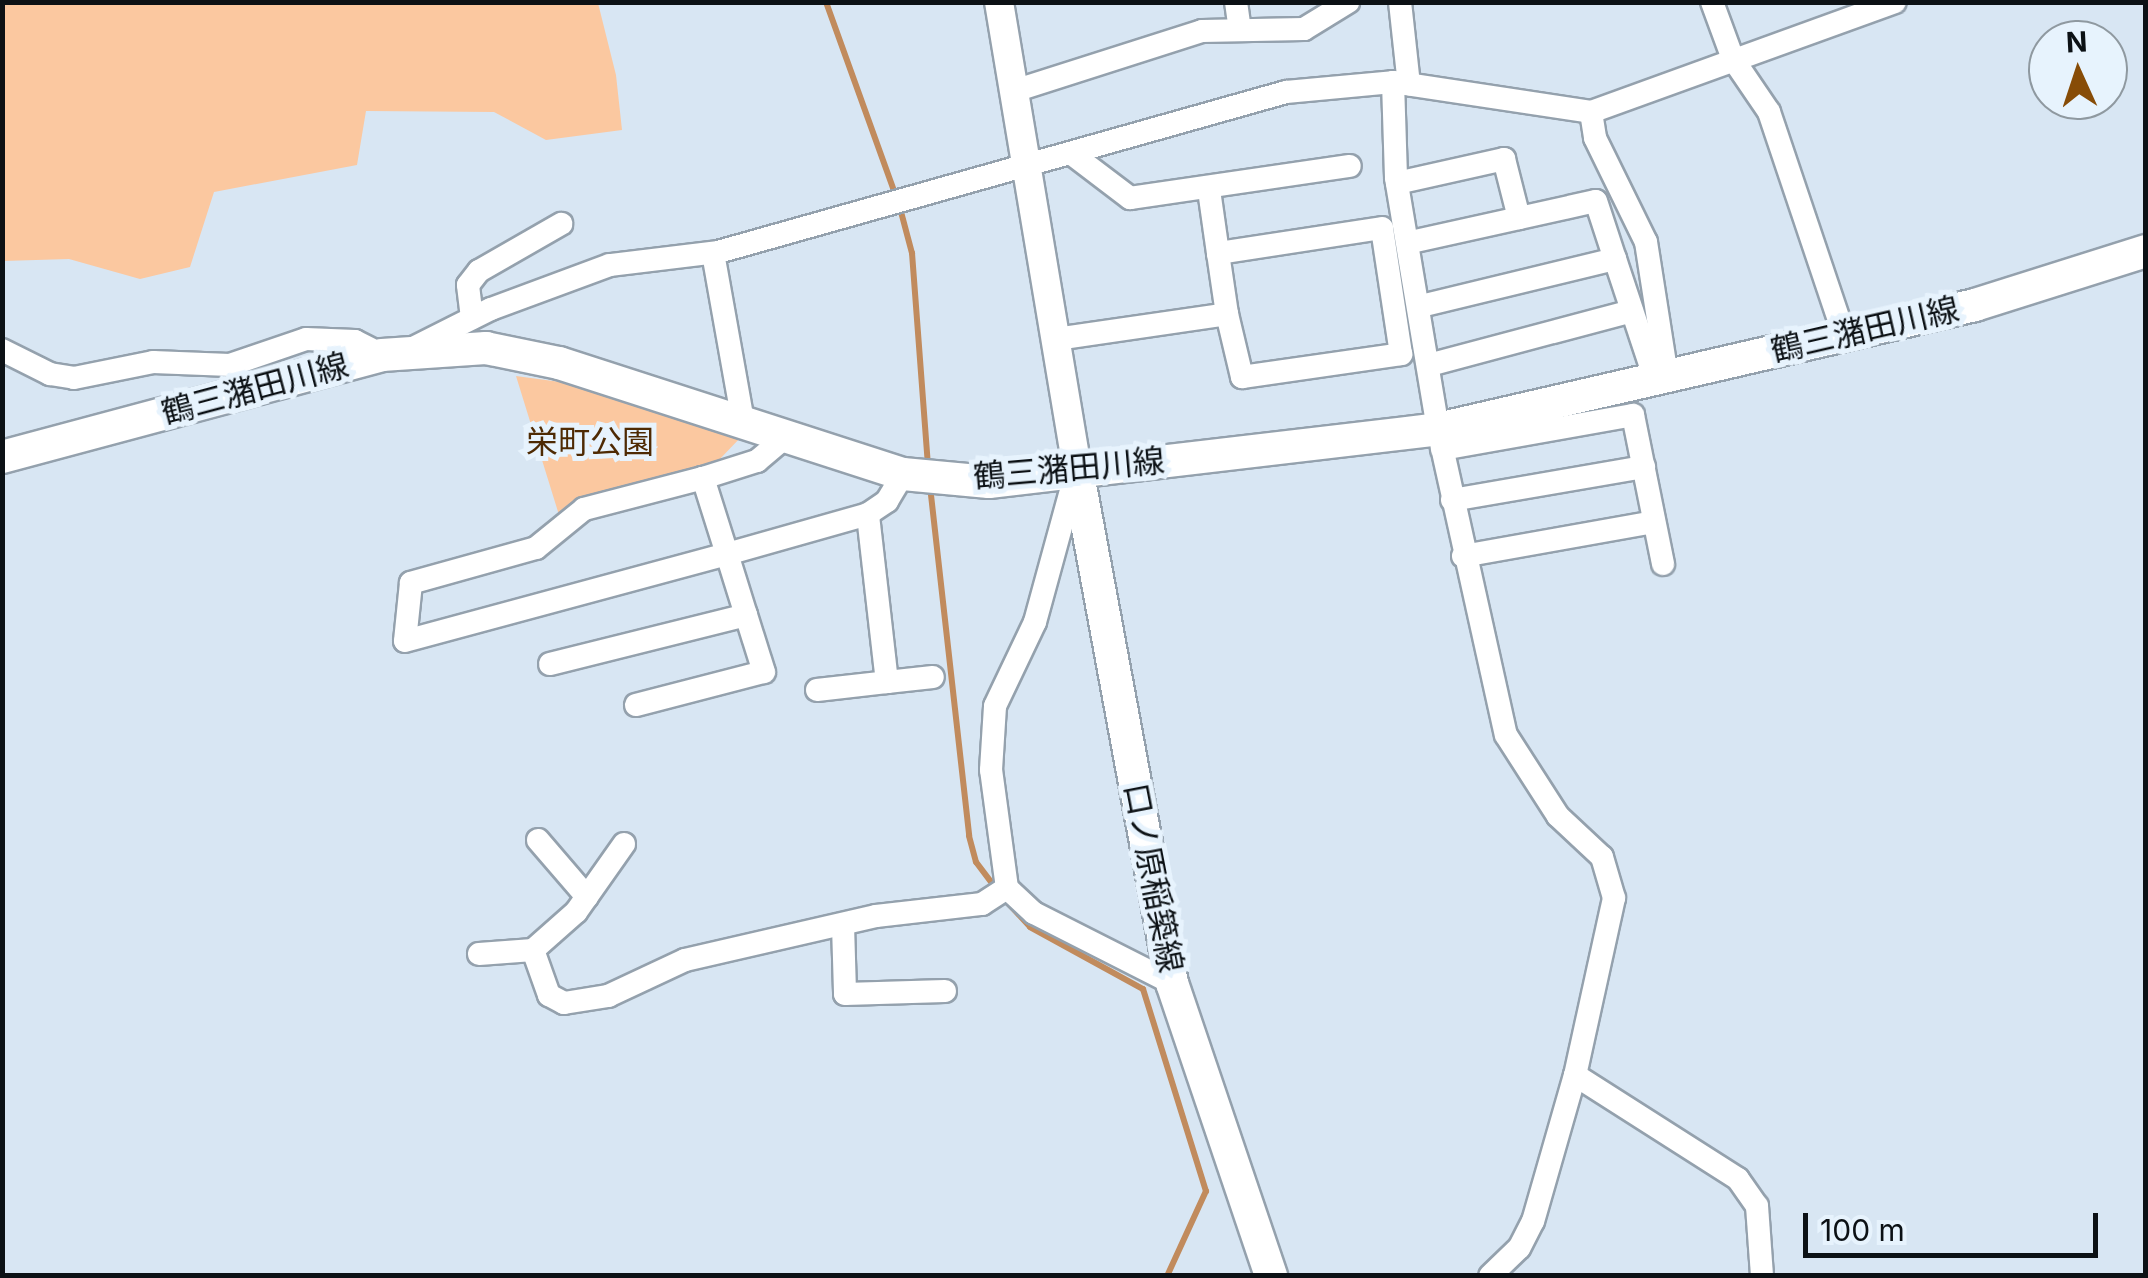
<!DOCTYPE html>
<meta charset="utf-8">
<style>
body{margin:0}
#map{position:relative;width:2148px;height:1278px;overflow:hidden;background:#d8e6f3;font-family:Inter,"Noto Sans JP",sans-serif}
div>[style]{position:absolute}
.green>*{inset:0;background:#fbc8a0}
.stream>*{height:6px;margin:-3px;padding:0 3px;transform-origin:3px;border-radius:3px;background:#c18b5d}
.roads{filter:drop-shadow(2px 0 #94a1ad) drop-shadow(-2px 0 #94a1ad) drop-shadow(0 2px #94a1ad) drop-shadow(0 -2px #94a1ad)}
.minor>*{height:22px;margin:-11px;padding:0 11px;transform-origin:11px;border-radius:11px;background:#fff}
.tertiary>*{height:28px;margin:-14px;padding:0 14px;transform-origin:14px;border-radius:14px;background:#fff}
.secondary>*{height:32px;margin:-16px;padding:0 16px;transform-origin:16px;border-radius:16px;background:#fff}
span{translate:-50% -50%;white-space:nowrap;text-align:center;line-height:1.15;-webkit-text-stroke:10px #e7f3fd;paint-order:stroke}
.street-label{font-size:32px;color:#0c1115}
.park-label{font-size:32px;color:#4e2a03}
.frame{position:absolute;inset:0;border:5px solid #0c1115;pointer-events:none}
.north{position:absolute;left:2028px;top:20px;width:100px;height:100px;box-sizing:border-box;background:#e7f3fd;border:2px solid #8f99a0;border-radius:50%;rotate:357deg;font-size:28px;font-weight:700;line-height:40px;text-align:center;color:#0c1115}
.north::after{content:'';display:block;margin:auto;width:35px;height:45px;background:#874c07;clip-path:polygon(50% 0,100% 100%,50% 72%,0 100%)}
.scale{position:absolute;left:1803px;top:1213px;width:295px;height:45px;box-sizing:border-box;border:5px solid #0c1115;border-top:0;padding-left:12px;font-size:30px;line-height:35px;white-space:nowrap;color:#0c1115;-webkit-text-stroke:8px #e7f3fd;paint-order:stroke}
</style>
<div id="map">
<div class="green">
<i style="clip-path:polygon(2px 3px,598px 3px,616px 75px,622px 130px,546px 140px,494px 112px,366px 111px,357px 165px,214px 192px,190px 267px,140px 279px,69px 259px,3px 261px)"></i>
<i style="clip-path:polygon(516px 376px,590px 386px,742px 436px,717px 462px,576px 499px,559px 515px)"></i>
</div>
<div class="stream">
<i style="left:826px;top:2px;width:206px;rotate:70.2deg"></i>
<i style="left:900px;top:208px;width:47px;rotate:75.1deg"></i>
<i style="left:912px;top:253px;width:216px;rotate:85.7deg"></i>
<i style="left:930px;top:486px;width:352px;rotate:83.6deg"></i>
<i style="left:969px;top:836px;width:27px;rotate:75deg"></i>
<i style="left:976px;top:862px;width:34px;rotate:53deg"></i>
<i style="left:1007px;top:902px;width:34px;rotate:47deg"></i>
<i style="left:1030px;top:927px;width:129px;rotate:28.8deg"></i>
<i style="left:1143px;top:989px;width:212px;rotate:72.7deg"></i>
<i style="left:1206px;top:1191px;width:94px;rotate:114.6deg"></i>
</div>
<div class="roads">
<div class="minor">
<i style="left:1236px;top:2px;width:27px;rotate:82deg"></i>
<i style="left:1400px;top:2px;width:83px;rotate:83.8deg"></i>
<i style="left:1712px;top:2px;width:61px;rotate:69.8deg"></i>
<i style="left:1733px;top:59px;width:64px;rotate:55.8deg"></i>
<i style="left:1769px;top:112px;width:235px;rotate:71.4deg"></i>
<i style="left:1393px;top:82px;width:96px;rotate:88.2deg"></i>
<i style="left:1396px;top:178px;width:254px;rotate:80.5deg"></i>
<i style="left:1438px;top:429px;width:313px;rotate:77.5deg"></i>
<i style="left:1506px;top:735px;width:96px;rotate:57.3deg"></i>
<i style="left:1558px;top:816px;width:60px;rotate:43deg"></i>
<i style="left:1602px;top:857px;width:43px;rotate:73.7deg"></i>
<i style="left:1614px;top:898px;width:181px;rotate:102.4deg"></i>
<i style="left:1575px;top:1075px;width:152px;rotate:106deg"></i>
<i style="left:1533px;top:1221px;width:30px;rotate:117deg"></i>
<i style="left:1519px;top:1248px;width:40px;rotate:136deg"></i>
<i style="left:1014px;top:91px;width:197px;rotate:-17.7deg"></i>
<i style="left:1202px;top:31px;width:102px;rotate:-1.1deg"></i>
<i style="left:1304px;top:29px;width:52px;rotate:-31.5deg"></i>
<i style="left:1591px;top:112px;width:26px;rotate:81deg"></i>
<i style="left:1595px;top:138px;width:116px;rotate:63.9deg"></i>
<i style="left:1646px;top:242px;width:136px;rotate:81.1deg"></i>
<i style="left:1072px;top:154px;width:73px;rotate:37.2deg"></i>
<i style="left:1130px;top:198px;width:222px;rotate:-8.3deg"></i>
<i style="left:1397px;top:183px;width:110px;rotate:-12.6deg"></i>
<i style="left:1504px;top:159px;width:61px;rotate:75.7deg"></i>
<i style="left:1209px;top:190px;width:64px;rotate:81.9deg"></i>
<i style="left:1411px;top:242px;width:189px;rotate:-12.5deg"></i>
<i style="left:1596px;top:201px;width:61px;rotate:71.9deg"></i>
<i style="left:1615px;top:259px;width:201px;rotate:166.4deg"></i>
<i style="left:713px;top:253px;width:177px;rotate:79.9deg"></i>
<i style="left:1615px;top:259px;width:126px;rotate:71.6deg"></i>
<i style="left:472px;top:318px;width:33px;rotate:-97deg"></i>
<i style="left:468px;top:285px;width:18px;rotate:-52deg"></i>
<i style="left:479px;top:271px;width:95px;rotate:-29.8deg"></i>
<i style="left:1056px;top:339px;width:173px;rotate:-8.3deg"></i>
<i style="left:1227px;top:314px;width:65px;rotate:76.6deg"></i>
<i style="left:1242px;top:377px;width:161px;rotate:-8.2deg"></i>
<i style="left:1401px;top:354px;width:127px;rotate:-98.6deg"></i>
<i style="left:1382px;top:228px;width:166px;rotate:171.3deg"></i>
<i style="left:1218px;top:253px;width:62px;rotate:81.6deg"></i>
<i style="left:415px;top:347px;width:85px;rotate:-26.6deg"></i>
<i style="left:491px;top:309px;width:127px;rotate:-20.3deg"></i>
<i style="left:610px;top:265px;width:109px;rotate:-6.9deg"></i>
<i style="left:718px;top:252px;width:590px;rotate:-15.73deg"></i>
<i style="left:1286px;top:92px;width:107px;rotate:-5.3deg"></i>
<i style="left:1393px;top:82px;width:200px;rotate:8.6deg"></i>
<i style="left:1591px;top:112px;width:323px;rotate:-19.9deg"></i>
<i style="left:2px;top:350px;width:54px;rotate:26.6deg"></i>
<i style="left:50px;top:374px;width:24px;rotate:9deg"></i>
<i style="left:74px;top:378px;width:81px;rotate:-11.4deg"></i>
<i style="left:153px;top:362px;width:77px;rotate:2.2deg"></i>
<i style="left:230px;top:365px;width:80px;rotate:-18.9deg"></i>
<i style="left:306px;top:339px;width:49px;rotate:2.3deg"></i>
<i style="left:355px;top:341px;width:30px;rotate:27deg"></i>
<i style="left:1429px;top:365px;width:210px;rotate:-14.9deg"></i>
<i style="left:1442px;top:449px;width:194px;rotate:-10.1deg"></i>
<i style="left:1633px;top:415px;width:152px;rotate:78.6deg"></i>
<i style="left:703px;top:478px;width:57px;rotate:-17.5deg"></i>
<i style="left:757px;top:461px;width:34px;rotate:-40deg"></i>
<i style="left:1452px;top:500px;width:195px;rotate:-9.8deg"></i>
<i style="left:1463px;top:556px;width:194px;rotate:-10.1deg"></i>
<i style="left:550px;top:664px;width:202px;rotate:-14deg"></i>
<i style="left:746px;top:615px;width:64px;rotate:-107.3deg"></i>
<i style="left:727px;top:554px;width:80px;rotate:-107.5deg"></i>
<i style="left:703px;top:478px;width:123px;rotate:165.4deg"></i>
<i style="left:584px;top:509px;width:62px;rotate:140.9deg"></i>
<i style="left:536px;top:548px;width:130px;rotate:164.4deg"></i>
<i style="left:411px;top:583px;width:58px;rotate:95.9deg"></i>
<i style="left:405px;top:641px;width:334px;rotate:-15.1deg"></i>
<i style="left:727px;top:554px;width:147px;rotate:-15.8deg"></i>
<i style="left:868px;top:514px;width:23px;rotate:-34deg"></i>
<i style="left:887px;top:501px;width:31px;rotate:-59deg"></i>
<i style="left:887px;top:682px;width:46px;rotate:-6.2deg"></i>
<i style="left:817px;top:690px;width:70px;rotate:-6.5deg"></i>
<i style="left:887px;top:682px;width:169px;rotate:-96.5deg"></i>
<i style="left:636px;top:705px;width:132px;rotate:-14.5deg"></i>
<i style="left:764px;top:672px;width:60px;rotate:-107.5deg"></i>
<i style="left:538px;top:840px;width:75px;rotate:49.3deg"></i>
<i style="left:624px;top:844px;width:83px;rotate:125.2deg"></i>
<i style="left:576px;top:912px;width:57px;rotate:138.5deg"></i>
<i style="left:533px;top:950px;width:48px;rotate:70.4deg"></i>
<i style="left:549px;top:995px;width:17px;rotate:28deg"></i>
<i style="left:564px;top:1003px;width:45px;rotate:-9deg"></i>
<i style="left:608px;top:996px;width:85px;rotate:-25.1deg"></i>
<i style="left:685px;top:960px;width:196px;rotate:-13deg"></i>
<i style="left:876px;top:916px;width:107px;rotate:-6.5deg"></i>
<i style="left:982px;top:904px;width:30px;rotate:-33deg"></i>
<i style="left:1007px;top:888px;width:37px;rotate:43deg"></i>
<i style="left:1034px;top:913px;width:155px;rotate:26.9deg"></i>
<i style="left:1007px;top:888px;width:119px;rotate:-97.7deg"></i>
<i style="left:991px;top:770px;width:64px;rotate:-86.4deg"></i>
<i style="left:995px;top:706px;width:93px;rotate:-64.5deg"></i>
<i style="left:1035px;top:622px;width:156px;rotate:-74.7deg"></i>
<i style="left:843px;top:925px;width:69px;rotate:88.3deg"></i>
<i style="left:845px;top:994px;width:100px;rotate:-1.7deg"></i>
<i style="left:479px;top:954px;width:54px;rotate:-4.2deg"></i>
<i style="left:1575px;top:1075px;width:193px;rotate:32.5deg"></i>
<i style="left:1738px;top:1179px;width:33px;rotate:55deg"></i>
<i style="left:1757px;top:1206px;width:70px;rotate:85.9deg"></i>
</div>
<div class="tertiary">
<i style="left:999px;top:2px;width:473px;rotate:80.5deg"></i>
</div>
<div class="secondary">
<i style="left:2px;top:457px;width:393px;rotate:-15deg"></i>
<i style="left:382px;top:355px;width:104px;rotate:-3.9deg"></i>
<i style="left:486px;top:348px;width:75px;rotate:11.6deg"></i>
<i style="left:559px;top:363px;width:361px;rotate:17.9deg"></i>
<i style="left:903px;top:474px;width:86px;rotate:5.3deg"></i>
<i style="left:989px;top:482px;width:452px;rotate:-6.7deg"></i>
<i style="left:1438px;top:429px;width:551px;rotate:-13deg"></i>
<i style="left:1975px;top:305px;width:179px;rotate:-17.5deg"></i>
<i style="left:1077px;top:469px;width:523px;rotate:79.53deg"></i>
<i style="left:1172px;top:983px;width:309px;rotate:71.3deg"></i>
</div>
</div>
<div class="street-label">
<span style="left:1865px;top:330px;rotate:-13deg">鶴三潴田川線</span>
<span style="left:255px;top:389px;rotate:-15deg">鶴三潴田川線</span>
<span style="left:1069px;top:469px;rotate:-5deg">鶴三潴田川線</span>
<span style="left:1153px;top:878px;rotate:79deg">口ノ原稲築線</span>
</div>
<div class="park-label">
<span style="left:590px;top:442px">栄町公園</span>
</div>
<div class="frame"></div>
<div class="north">N</div>
<div class="scale">100 m</div>
</div>
